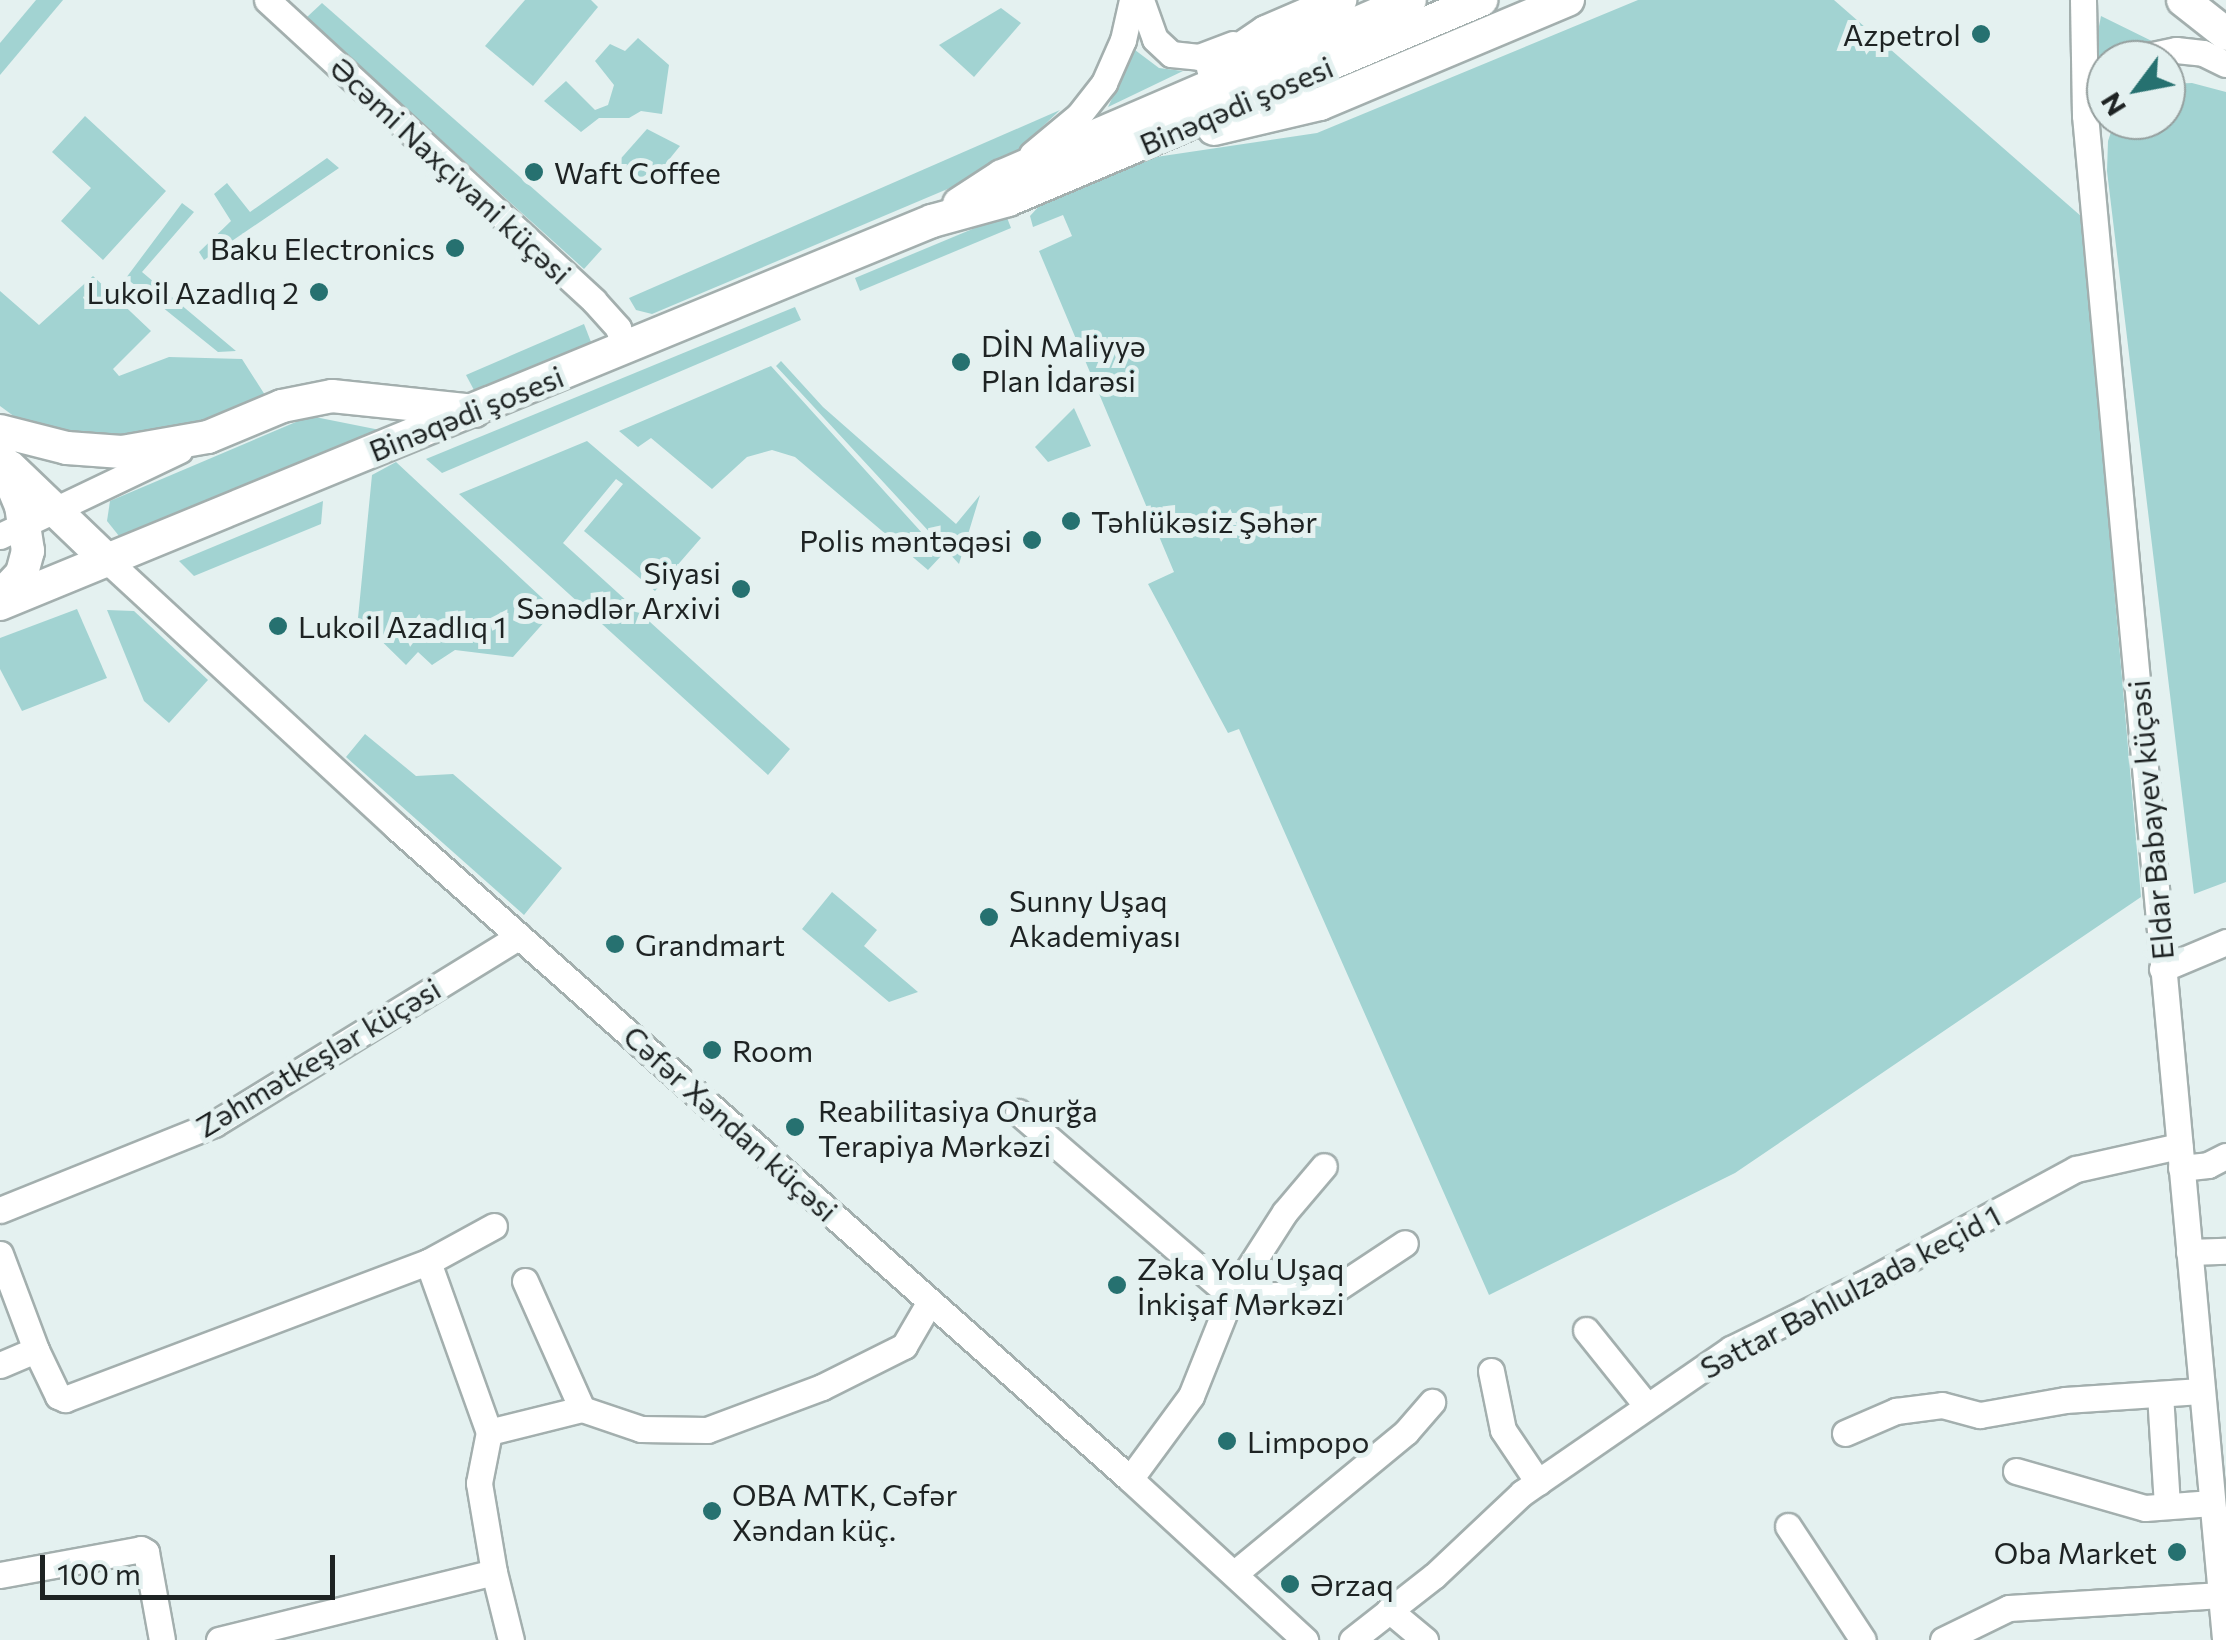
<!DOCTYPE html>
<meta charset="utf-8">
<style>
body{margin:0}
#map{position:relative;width:2226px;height:1640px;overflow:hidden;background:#e4f1f0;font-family:Commissioner,sans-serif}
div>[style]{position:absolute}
.green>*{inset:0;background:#a2d3d2}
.roads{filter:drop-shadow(2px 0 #a3afae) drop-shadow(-2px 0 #a3afae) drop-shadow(0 2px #a3afae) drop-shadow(0 -2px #a3afae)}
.minor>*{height:25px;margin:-12.5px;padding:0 12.5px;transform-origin:12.5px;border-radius:12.5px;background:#fff}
.major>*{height:32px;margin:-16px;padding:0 16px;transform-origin:16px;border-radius:16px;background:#fff}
.dots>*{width:28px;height:28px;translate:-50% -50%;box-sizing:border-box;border:5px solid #e4f1f0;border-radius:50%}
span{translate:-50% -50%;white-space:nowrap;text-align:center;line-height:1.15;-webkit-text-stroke:10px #e4f1f0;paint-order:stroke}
.poi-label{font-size:30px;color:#1e2323}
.right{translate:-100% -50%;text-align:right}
.left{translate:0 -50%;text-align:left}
.street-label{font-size:30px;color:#1e2323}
.north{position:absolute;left:2086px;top:40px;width:100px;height:100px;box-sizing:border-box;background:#e4f1f0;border:2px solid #959f9e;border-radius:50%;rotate:238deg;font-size:28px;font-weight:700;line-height:40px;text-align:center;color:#1e2323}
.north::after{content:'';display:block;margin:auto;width:35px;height:45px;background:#267170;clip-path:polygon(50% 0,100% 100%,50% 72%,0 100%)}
.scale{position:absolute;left:40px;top:1555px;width:295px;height:45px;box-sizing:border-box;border:5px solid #1e2323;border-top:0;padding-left:12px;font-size:30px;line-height:35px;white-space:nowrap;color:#1e2323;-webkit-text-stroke:8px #e4f1f0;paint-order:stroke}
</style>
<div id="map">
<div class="green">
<i style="clip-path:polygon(36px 0,63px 0,0 75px,0 43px)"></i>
<i style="clip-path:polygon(525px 0,591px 0,598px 7px,533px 86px,485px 46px)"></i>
<i style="clip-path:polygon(1638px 0,1834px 0,2082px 217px,2141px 897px,1735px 1173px,1489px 1295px,1239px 729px,1228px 733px,1148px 584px,1174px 572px,1039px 251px,1072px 236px,1063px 215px,1033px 227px,1030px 216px,1041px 204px,1156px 157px,1317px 133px)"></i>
<i style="clip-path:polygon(322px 3px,602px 249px,584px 269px,306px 18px)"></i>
<i style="clip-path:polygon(1001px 8px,1021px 23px,974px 77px,939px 45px)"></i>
<i style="clip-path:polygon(2101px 16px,2164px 47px,2106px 60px,2106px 71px,2096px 86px,2092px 62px)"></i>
<i style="clip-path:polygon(638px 38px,669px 65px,662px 114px,641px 111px,629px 118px,599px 118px,581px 132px,544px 101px,566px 81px,595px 110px,608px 105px,614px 85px,595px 61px,610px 44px,625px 51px)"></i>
<i style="clip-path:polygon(1135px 50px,1159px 68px,1183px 71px,1108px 107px)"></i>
<i style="clip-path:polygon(2192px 83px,2226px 92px,2226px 882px,2194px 894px,2107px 171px,2108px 141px,2115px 120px,2166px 120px,2166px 84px)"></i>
<i style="clip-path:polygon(1060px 110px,1018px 150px,957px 185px,652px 314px,636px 310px,629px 298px)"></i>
<i style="clip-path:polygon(85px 116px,166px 191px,103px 260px,61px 221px,91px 188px,52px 152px)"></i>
<i style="clip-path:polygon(647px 129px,680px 146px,646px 188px,616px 164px)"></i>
<i style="clip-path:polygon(327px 158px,339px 168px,204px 260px,199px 252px,231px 221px,214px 194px,227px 183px,250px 212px)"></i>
<i style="clip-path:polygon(182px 203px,194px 212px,142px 272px,236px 351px,218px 352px,126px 278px)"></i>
<i style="clip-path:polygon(1006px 215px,1011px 228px,860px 291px,855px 278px)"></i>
<i style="clip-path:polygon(93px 276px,151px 331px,113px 369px,119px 376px,169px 357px,242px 359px,265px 395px,196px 427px,129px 440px,54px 434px,15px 417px,0 406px,0 291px,39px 325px)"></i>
<i style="clip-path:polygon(795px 307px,801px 320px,442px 473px,426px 459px)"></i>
<i style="clip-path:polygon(584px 324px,591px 342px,475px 392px,466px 375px)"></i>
<i style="clip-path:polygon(781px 361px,823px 407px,956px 524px,980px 495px,959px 564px,776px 366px)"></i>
<i style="clip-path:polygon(771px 366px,942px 555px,928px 570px,795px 457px,772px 450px,747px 457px,712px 489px,651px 438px,638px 447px,619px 431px)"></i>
<i style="clip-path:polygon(1074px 408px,1091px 446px,1048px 462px,1035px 447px)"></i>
<i style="clip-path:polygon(310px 416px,380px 430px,119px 536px,107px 521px,110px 501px)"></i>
<i style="clip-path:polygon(587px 441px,701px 538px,655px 591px,584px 531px,623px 484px,616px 479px,563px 543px,790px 749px,768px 775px,459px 494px)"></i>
<i style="clip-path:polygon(396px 462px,555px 610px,513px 657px,455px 650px,432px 665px,418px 652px,406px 665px,358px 618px,372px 475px)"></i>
<i style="clip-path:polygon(323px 501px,321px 524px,194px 576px,179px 561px)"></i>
<i style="clip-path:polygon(77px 609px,107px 678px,22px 711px,0 669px,0 638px)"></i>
<i style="clip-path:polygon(107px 610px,134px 611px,208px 680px,169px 723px,144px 701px)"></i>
<i style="clip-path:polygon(365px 734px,416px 776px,453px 774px,562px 868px,524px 915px,346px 757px)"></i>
<i style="clip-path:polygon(832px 892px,877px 930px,864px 946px,918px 992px,889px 1002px,802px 929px)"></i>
</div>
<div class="roads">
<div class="minor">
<i style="left:267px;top:0;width:444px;rotate:42.6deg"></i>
<i style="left:594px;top:301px;width:36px;rotate:48deg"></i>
<i style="left:618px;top:328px;width:20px;rotate:70deg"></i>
<i style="left:1141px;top:0;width:41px;rotate:70.3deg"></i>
<i style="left:1155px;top:39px;width:22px;rotate:43deg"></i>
<i style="left:1171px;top:54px;width:28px;rotate:6deg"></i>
<i style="left:1199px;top:57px;width:36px;rotate:-21deg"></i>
<i style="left:2083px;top:0;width:115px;rotate:89deg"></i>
<i style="left:2085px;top:115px;width:1531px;rotate:84.75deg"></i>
<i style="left:2129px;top:60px;width:48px;rotate:-12deg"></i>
<i style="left:2176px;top:50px;width:27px;rotate:6deg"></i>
<i style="left:2203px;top:53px;width:25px;rotate:26deg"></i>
<i style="left:2085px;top:115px;width:43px;rotate:-61.1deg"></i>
<i style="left:1032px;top:154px;width:61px;rotate:-39.7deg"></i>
<i style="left:1079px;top:115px;width:41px;rotate:-52deg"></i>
<i style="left:1104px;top:83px;width:47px;rotate:-66.2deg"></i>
<i style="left:1123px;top:40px;width:41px;rotate:-77.3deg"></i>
<i style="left:0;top:536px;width:199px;rotate:-25.5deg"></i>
<i style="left:108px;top:561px;width:391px;rotate:42.7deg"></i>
<i style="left:395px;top:826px;width:983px;rotate:41.62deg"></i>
<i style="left:1130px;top:1479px;width:238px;rotate:42.6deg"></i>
<i style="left:2162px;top:969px;width:69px;rotate:-22.9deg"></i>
<i style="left:1018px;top:1112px;width:281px;rotate:40.8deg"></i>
<i style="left:1231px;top:1296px;width:97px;rotate:-1.2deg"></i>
<i style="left:1328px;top:1294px;width:92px;rotate:-33.5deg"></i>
<i style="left:2181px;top:1168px;width:27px;rotate:-6deg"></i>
<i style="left:2208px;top:1165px;width:20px;rotate:-27deg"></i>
<i style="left:0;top:1210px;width:231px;rotate:-21.9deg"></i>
<i style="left:214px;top:1124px;width:358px;rotate:-31.6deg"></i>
<i style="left:2189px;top:1252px;width:37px;rotate:-2deg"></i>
<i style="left:0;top:1254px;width:103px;rotate:69.4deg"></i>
<i style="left:36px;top:1350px;width:51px;rotate:64.4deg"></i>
<i style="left:58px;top:1396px;width:8px;rotate:23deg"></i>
<i style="left:65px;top:1399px;width:388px;rotate:-20.7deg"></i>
<i style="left:428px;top:1262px;width:75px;rotate:-28.6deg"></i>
<i style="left:428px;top:1262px;width:181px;rotate:70.3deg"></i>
<i style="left:525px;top:1281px;width:140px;rotate:66deg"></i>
<i style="left:1586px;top:1330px;width:96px;rotate:51.3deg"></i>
<i style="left:0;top:1365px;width:39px;rotate:-23deg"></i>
<i style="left:1491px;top:1371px;width:60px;rotate:78.5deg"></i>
<i style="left:1503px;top:1430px;width:63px;rotate:56.1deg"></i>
<i style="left:2160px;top:1394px;width:112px;rotate:86.4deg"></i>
<i style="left:1845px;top:1433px;width:56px;rotate:-23.3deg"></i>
<i style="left:1896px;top:1411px;width:46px;rotate:-7.4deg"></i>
<i style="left:1942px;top:1405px;width:39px;rotate:15deg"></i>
<i style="left:1980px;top:1415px;width:86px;rotate:-10deg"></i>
<i style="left:2065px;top:1400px;width:136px;rotate:-3.8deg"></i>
<i style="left:2016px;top:1471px;width:134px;rotate:16deg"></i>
<i style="left:2145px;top:1508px;width:67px;rotate:-4.3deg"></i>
<i style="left:1130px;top:1479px;width:103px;rotate:-53.7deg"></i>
<i style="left:1191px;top:1396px;width:108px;rotate:-68.2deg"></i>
<i style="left:1231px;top:1296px;width:100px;rotate:-57.3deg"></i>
<i style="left:1285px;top:1212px;width:60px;rotate:-49.7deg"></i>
<i style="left:1788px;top:1526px;width:136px;rotate:56.7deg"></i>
<i style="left:494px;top:1572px;width:70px;rotate:76deg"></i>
<i style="left:1235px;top:1573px;width:222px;rotate:-39.5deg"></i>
<i style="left:1406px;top:1432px;width:40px;rotate:-49deg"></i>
<i style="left:0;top:1575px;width:143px;rotate:-10.4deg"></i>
<i style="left:141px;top:1549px;width:6px;rotate:31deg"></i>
<i style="left:146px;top:1552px;width:89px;rotate:79.7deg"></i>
<i style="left:1389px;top:1610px;width:47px;rotate:39.8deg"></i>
<i style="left:219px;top:1640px;width:283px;rotate:-13.9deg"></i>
<i style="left:494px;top:1572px;width:90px;rotate:-99.6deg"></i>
<i style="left:479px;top:1483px;width:52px;rotate:-78.9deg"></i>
<i style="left:489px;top:1432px;width:96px;rotate:-13.9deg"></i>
<i style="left:582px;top:1409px;width:62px;rotate:18.7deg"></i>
<i style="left:641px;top:1429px;width:66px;rotate:0.9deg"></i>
<i style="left:707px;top:1430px;width:123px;rotate:-20.5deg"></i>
<i style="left:822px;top:1387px;width:92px;rotate:-26.6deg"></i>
<i style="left:904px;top:1346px;width:50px;rotate:-59.8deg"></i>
<i style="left:1352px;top:1640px;width:104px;rotate:-38deg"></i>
<i style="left:1434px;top:1576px;width:121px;rotate:-43.3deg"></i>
<i style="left:1522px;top:1493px;width:254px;rotate:-34.6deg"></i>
<i style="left:1731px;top:1349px;width:147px;rotate:-26.2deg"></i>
<i style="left:1863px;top:1284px;width:242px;rotate:-28.4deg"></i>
<i style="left:2076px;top:1169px;width:106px;rotate:-12.6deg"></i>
<i style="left:1943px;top:1640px;width:73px;rotate:-25.9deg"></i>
<i style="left:2009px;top:1608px;width:213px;rotate:-3.5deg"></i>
</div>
<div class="major">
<i style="left:2183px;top:0;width:55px;rotate:38.3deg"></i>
<i style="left:1213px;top:68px;width:64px;rotate:-34.2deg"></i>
<i style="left:1266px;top:32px;width:81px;rotate:-23.4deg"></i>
<i style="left:1214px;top:129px;width:109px;rotate:-13.3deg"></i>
<i style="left:1320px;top:104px;width:269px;rotate:-22.8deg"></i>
<i style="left:959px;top:204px;width:51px;rotate:-33.1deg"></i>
<i style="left:1002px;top:176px;width:444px;rotate:-23.3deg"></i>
<i style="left:0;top:431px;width:69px;rotate:14.2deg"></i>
<i style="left:67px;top:448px;width:55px;rotate:4.2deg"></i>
<i style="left:122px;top:452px;width:87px;rotate:-9.9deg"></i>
<i style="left:208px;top:437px;width:80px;rotate:-22.7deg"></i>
<i style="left:282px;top:406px;width:51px;rotate:-11.3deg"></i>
<i style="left:332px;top:396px;width:143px;rotate:6deg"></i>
<i style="left:10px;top:467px;width:136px;rotate:43.8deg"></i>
<i style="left:0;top:597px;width:33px;rotate:-47deg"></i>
<i style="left:22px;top:573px;width:23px;rotate:-75deg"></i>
<i style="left:28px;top:551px;width:46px;rotate:-98.8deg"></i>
<i style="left:21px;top:506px;width:52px;rotate:-112.6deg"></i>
<i style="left:0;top:604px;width:1008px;rotate:-22.34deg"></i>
<i style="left:932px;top:221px;width:79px;rotate:-15.4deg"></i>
<i style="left:1008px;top:200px;width:514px;rotate:-22.92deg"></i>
</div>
</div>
<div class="dots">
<i style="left:1981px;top:34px;background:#267170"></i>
<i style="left:534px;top:172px;background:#267170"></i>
<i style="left:455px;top:248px;background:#267170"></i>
<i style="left:319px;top:292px;background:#267170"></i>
<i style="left:961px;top:362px;background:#267170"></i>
<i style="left:1071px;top:521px;background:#267170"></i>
<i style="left:1032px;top:540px;background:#267170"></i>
<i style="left:741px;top:589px;background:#267170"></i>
<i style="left:278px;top:626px;background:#267170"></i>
<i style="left:989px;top:917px;background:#267170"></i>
<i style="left:615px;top:944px;background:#267170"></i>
<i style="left:712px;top:1050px;background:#267170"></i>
<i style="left:795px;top:1127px;background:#267170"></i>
<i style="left:1117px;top:1285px;background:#267170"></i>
<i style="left:1227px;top:1441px;background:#267170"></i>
<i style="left:712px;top:1511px;background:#267170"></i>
<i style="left:2177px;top:1552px;background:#267170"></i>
<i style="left:1290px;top:1584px;background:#267170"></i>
</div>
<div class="poi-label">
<span class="right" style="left:1961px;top:34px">Azpetrol</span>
<span class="left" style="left:554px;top:172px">Waft Coffee</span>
<span class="right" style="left:435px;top:248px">Baku Electronics</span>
<span class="right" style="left:299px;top:292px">Lukoil Azadlıq 2</span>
<span class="left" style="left:981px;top:362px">DİN Maliyyə<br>Plan İdarəsi</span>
<span class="left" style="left:1091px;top:521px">Təhlükəsiz Şəhər</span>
<span class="right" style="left:1012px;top:540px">Polis məntəqəsi</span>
<span class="right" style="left:721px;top:589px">Siyasi<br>Sənədlər Arxivi</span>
<span class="left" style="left:298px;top:626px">Lukoil Azadlıq 1</span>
<span class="left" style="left:1009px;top:917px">Sunny Uşaq<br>Akademiyası</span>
<span class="left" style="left:635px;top:944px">Grandmart</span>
<span class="left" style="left:732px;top:1050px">Room</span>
<span class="left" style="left:818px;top:1127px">Reabilitasiya Onurğa<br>Terapiya Mərkəzi</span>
<span class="left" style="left:1137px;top:1285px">Zəka Yolu Uşaq<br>İnkişaf Mərkəzi</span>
<span class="left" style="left:1247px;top:1441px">Limpopo</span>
<span class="left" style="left:732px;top:1511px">OBA MTK, Cəfər<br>Xəndan küç.</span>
<span class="right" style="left:2157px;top:1552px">Oba Market</span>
<span class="left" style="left:1310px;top:1584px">Ərzaq</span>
</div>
<div class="street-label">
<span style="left:1236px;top:105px;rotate:-23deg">Binəqədi şosesi</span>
<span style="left:451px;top:170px;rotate:43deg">Əcəmi Naxçivani küçəsi</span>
<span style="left:466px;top:413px;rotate:-22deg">Binəqədi şosesi</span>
<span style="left:2150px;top:820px;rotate:-95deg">Eldar Babayev küçəsi</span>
<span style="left:318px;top:1057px;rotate:-31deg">Zəhmətkeşlər küçəsi</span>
<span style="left:731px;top:1123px;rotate:42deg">Cəfər Xəndan küçəsi</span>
<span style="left:1850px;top:1291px;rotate:-28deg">Səttar Bəhlulzadə keçid 1</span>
</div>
<div class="north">N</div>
<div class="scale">100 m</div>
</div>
